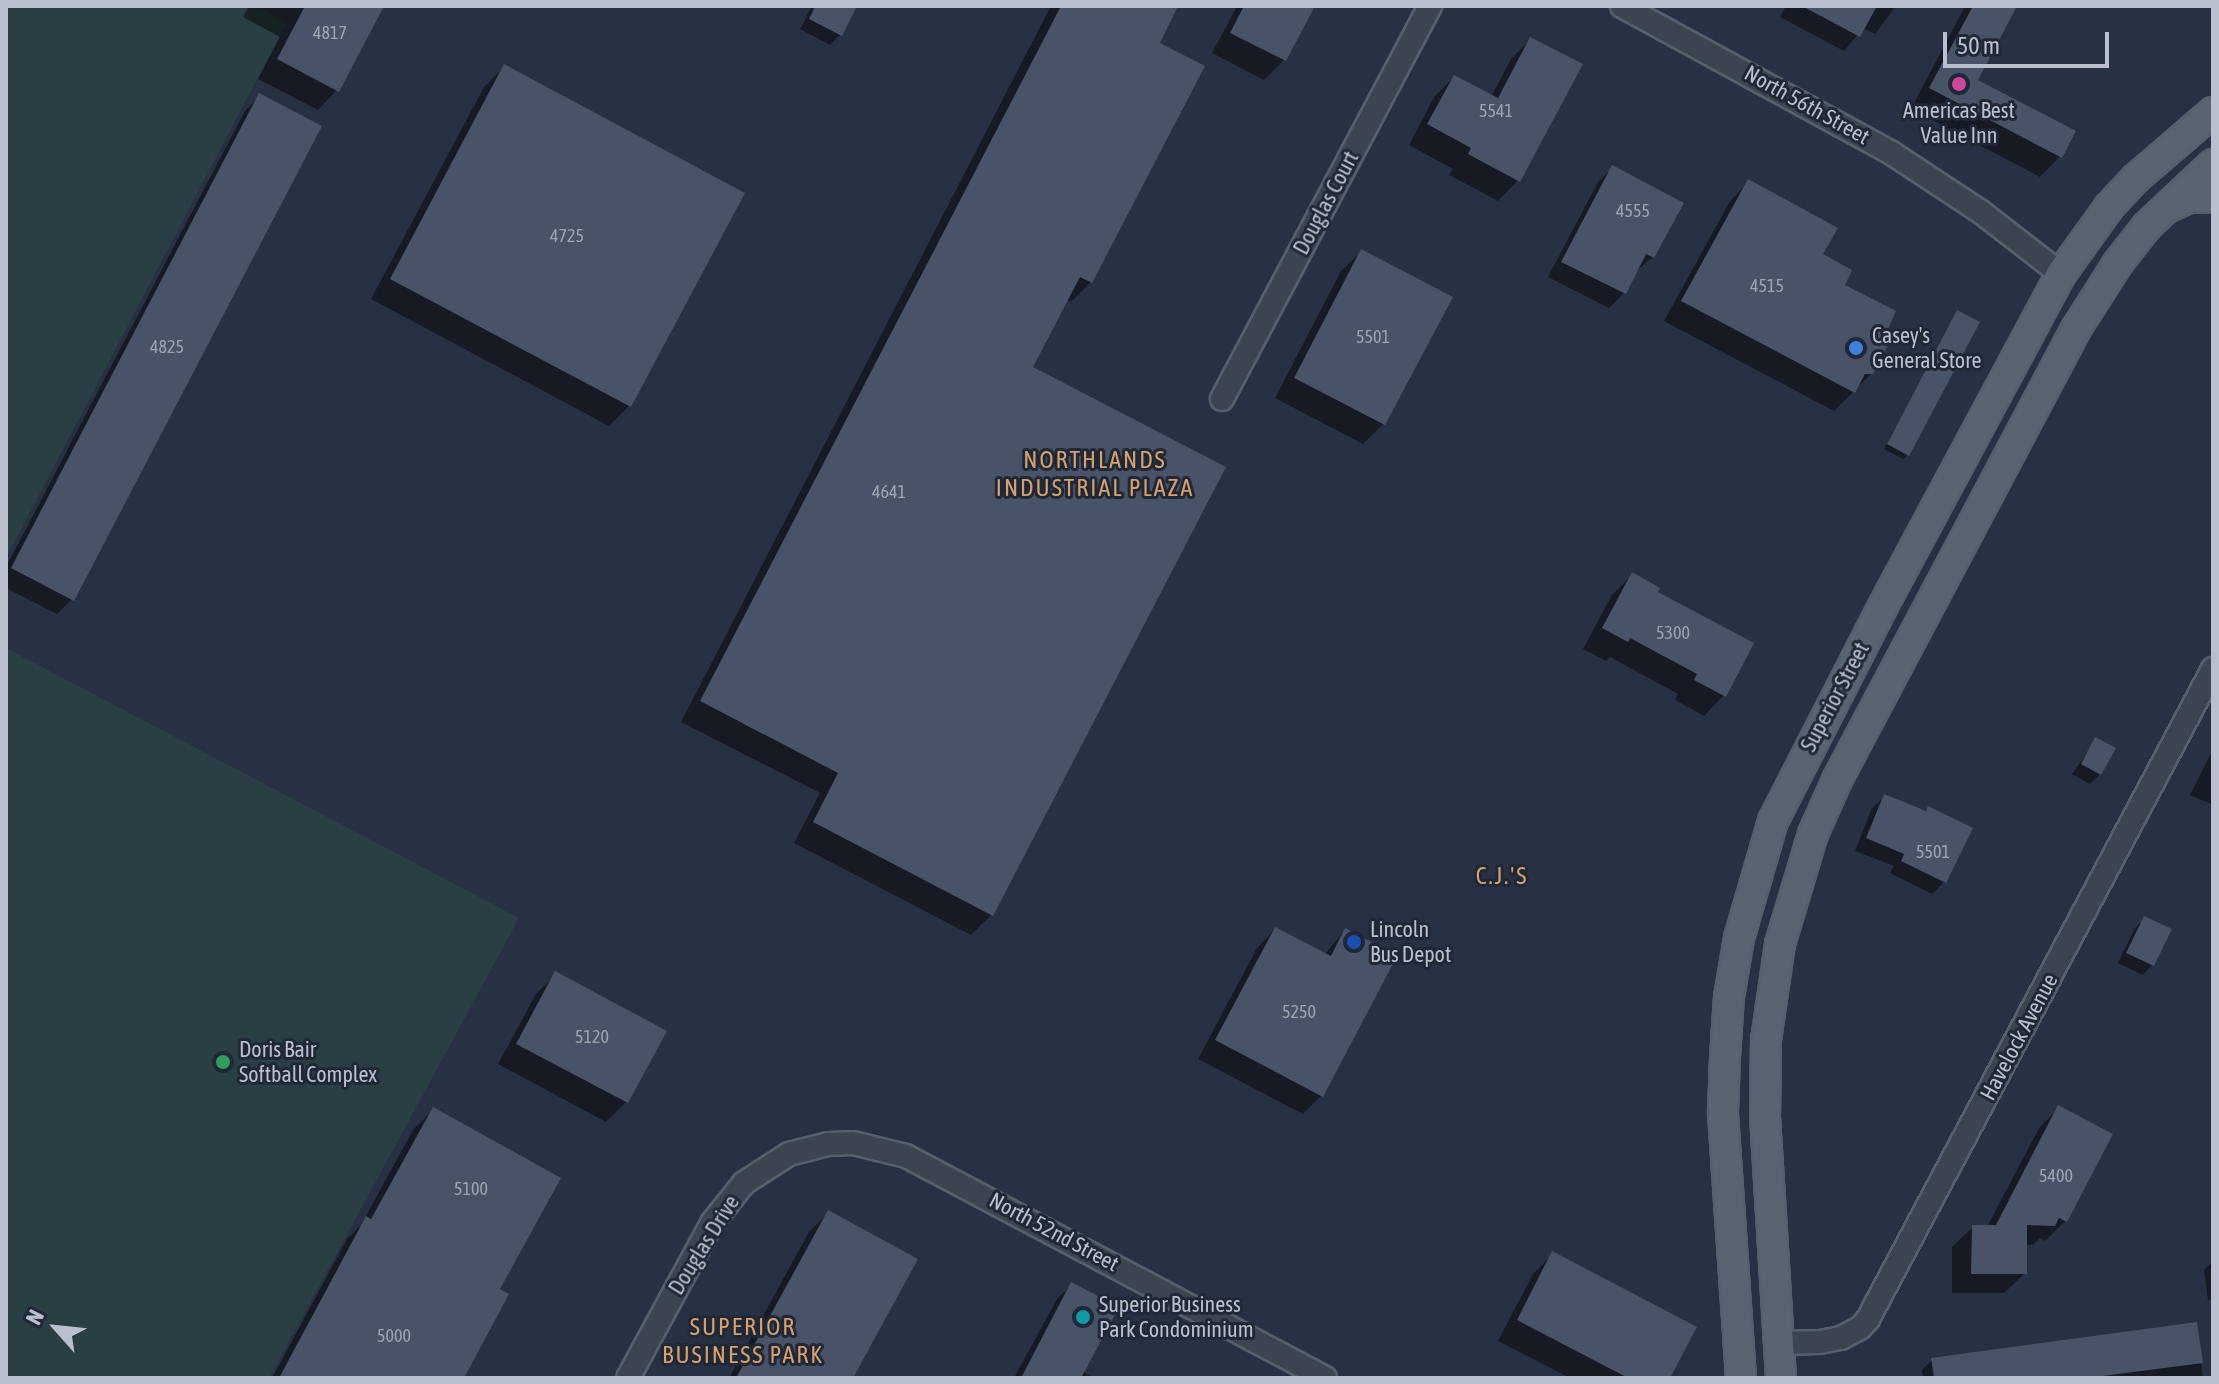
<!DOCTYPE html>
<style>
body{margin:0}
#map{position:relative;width:2219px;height:1384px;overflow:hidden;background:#283143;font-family:"Asap Condensed",sans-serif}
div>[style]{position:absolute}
.green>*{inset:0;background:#2a3f44}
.shadow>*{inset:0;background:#0007}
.building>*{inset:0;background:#495367}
.roads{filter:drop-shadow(2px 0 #575f6d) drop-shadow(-2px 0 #575f6d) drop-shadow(0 2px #575f6d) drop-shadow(0 -2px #575f6d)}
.minor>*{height:22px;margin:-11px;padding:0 11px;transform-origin:11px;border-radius:11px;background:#3c4452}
.major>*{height:28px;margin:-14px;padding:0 14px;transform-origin:14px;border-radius:14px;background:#5a6372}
.dots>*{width:22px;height:22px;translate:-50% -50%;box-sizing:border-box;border:4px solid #202838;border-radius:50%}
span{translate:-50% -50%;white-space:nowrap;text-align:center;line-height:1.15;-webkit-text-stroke:6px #202838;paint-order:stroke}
.number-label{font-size:18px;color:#9da4b3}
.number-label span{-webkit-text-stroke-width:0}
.street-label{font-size:22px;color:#b9bfcc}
.poi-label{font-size:22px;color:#b9bfcc}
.left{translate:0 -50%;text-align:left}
.neighbourhood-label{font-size:24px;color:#d5a06b;letter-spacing:2px}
.frame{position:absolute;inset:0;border:8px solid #b9bfcc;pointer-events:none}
.north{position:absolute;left:16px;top:1288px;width:80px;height:80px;-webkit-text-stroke:6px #202838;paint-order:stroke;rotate:297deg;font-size:22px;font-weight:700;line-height:32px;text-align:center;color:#b9bfcc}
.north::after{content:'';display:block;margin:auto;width:28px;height:36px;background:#b9bfcc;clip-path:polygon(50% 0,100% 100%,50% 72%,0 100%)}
.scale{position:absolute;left:1943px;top:32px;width:166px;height:36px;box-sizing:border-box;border:4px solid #b9bfcc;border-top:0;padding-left:10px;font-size:24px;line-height:28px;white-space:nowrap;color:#b9bfcc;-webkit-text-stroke:6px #202838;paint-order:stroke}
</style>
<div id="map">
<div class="green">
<i style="clip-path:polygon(6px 6px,256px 6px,287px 22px,6px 558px)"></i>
<i style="clip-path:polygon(6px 648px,519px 918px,269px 1378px,6px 1378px)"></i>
</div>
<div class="shadow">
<i style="clip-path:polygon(249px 6px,382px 6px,337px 90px,318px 110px,258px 79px,280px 37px,243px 17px)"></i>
<i style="clip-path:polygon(812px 6px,855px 6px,840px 35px,830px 45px,800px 29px)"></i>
<i style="clip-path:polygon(1051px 6px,1177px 6px,1157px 44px,1091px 282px,1071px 302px,1066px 300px,1031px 368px,991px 915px,971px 935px,794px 843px,820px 793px,681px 722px)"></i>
<i style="clip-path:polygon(1237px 6px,1313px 6px,1284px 60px,1264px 80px,1212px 53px)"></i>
<i style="clip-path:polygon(1786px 6px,1896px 6px,1875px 34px,1863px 28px,1844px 51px,1780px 17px)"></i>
<i style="clip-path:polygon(1965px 6px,2015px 6px,1975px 81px,2060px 156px,2040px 177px,1911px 109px)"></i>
<i style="clip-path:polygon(1531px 39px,1518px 180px,1498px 201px,1449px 175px,1453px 169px,1409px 145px,1434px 97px,1454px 77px,1491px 97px,1511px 59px)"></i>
<i style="clip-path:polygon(504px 67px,629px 406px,609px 426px,371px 299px,484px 87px)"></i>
<i style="clip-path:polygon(260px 96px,72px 599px,57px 614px,6px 588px,6px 567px,245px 111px)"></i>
<i style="clip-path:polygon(1613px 167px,1653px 257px,1636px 271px,1624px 293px,1609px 308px,1548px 277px,1598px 182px)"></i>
<i style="clip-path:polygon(1749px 182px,1820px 255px,1842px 285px,1872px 373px,1834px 411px,1664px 321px,1730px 201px)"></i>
<i style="clip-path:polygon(1362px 251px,1383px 424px,1363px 444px,1275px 398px,1341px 271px)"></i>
<i style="clip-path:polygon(1954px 317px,1908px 455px,1903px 459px,1884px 449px)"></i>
<i style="clip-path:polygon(1632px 575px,1656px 593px,1724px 695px,1704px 716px,1675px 700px,1678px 694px,1610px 657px,1606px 661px,1583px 649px,1612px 595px)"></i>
<i style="clip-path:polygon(2096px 740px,2100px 774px,2090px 784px,2072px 774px)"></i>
<i style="clip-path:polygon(2213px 749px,2213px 802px,2211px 804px,2190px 795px)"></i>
<i style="clip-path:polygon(1885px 796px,1924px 812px,1929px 808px,1944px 882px,1932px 894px,1890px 873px,1894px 866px,1855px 851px,1872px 808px)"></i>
<i style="clip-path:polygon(2145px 918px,2152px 965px,2143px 975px,2118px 963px,2135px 928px)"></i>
<i style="clip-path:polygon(1275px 929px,1324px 955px,1345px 930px,1321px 1096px,1303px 1114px,1198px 1059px,1257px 948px)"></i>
<i style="clip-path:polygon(556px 974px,664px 1032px,626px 1102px,606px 1122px,498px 1064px,536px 994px)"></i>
<i style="clip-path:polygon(2059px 1108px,2065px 1221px,2045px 1241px,2040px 1238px,2033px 1245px,2025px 1245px,2025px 1273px,2004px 1293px,1952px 1293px,1952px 1247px,1973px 1227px,1987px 1227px,2039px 1128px)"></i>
<i style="clip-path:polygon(433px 1110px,497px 1289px,461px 1378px,272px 1378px,347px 1239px,361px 1225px,413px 1130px)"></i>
<i style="clip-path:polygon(829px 1212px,851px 1378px,729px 1378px,809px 1232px)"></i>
<i style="clip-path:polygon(1553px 1254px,1668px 1378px,1570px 1378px,1498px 1341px,1533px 1274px)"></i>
<i style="clip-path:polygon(2213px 1261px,2213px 1299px,2208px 1300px,2204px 1270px)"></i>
<i style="clip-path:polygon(1072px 1284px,1082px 1371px,1094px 1378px,1014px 1378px,1057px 1299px)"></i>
<i style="clip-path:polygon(2196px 1324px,2203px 1378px,1923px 1378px,1922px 1370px,1932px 1360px)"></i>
</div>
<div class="building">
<i style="clip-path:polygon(305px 6px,384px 6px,339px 92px,277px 59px)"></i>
<i style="clip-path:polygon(815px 6px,857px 6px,842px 36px,809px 19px)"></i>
<i style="clip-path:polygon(1061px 6px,1178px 6px,1160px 43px,1205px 66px,1092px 283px,1080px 277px,1033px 367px,1226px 467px,993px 916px,813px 822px,838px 773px,700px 701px)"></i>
<i style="clip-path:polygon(1244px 6px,1315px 6px,1286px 61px,1230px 33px)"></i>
<i style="clip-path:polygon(1802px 6px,1877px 6px,1860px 37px)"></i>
<i style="clip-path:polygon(1973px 6px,2017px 6px,1978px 80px,2076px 131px,2062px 158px,1929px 88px)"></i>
<i style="clip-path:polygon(1530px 37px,1583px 64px,1520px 182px,1468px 154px,1471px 148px,1427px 124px,1454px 75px,1498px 98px)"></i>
<i style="clip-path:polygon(504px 64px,745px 193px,631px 407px,390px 279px)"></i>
<i style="clip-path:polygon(259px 93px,322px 126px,74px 601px,11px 568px)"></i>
<i style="clip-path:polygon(1612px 165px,1684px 203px,1654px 258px,1646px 254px,1626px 294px,1561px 262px)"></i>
<i style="clip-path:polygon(1748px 179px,1838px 228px,1823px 254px,1852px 270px,1845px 285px,1896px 311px,1888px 329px,1893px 335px,1873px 374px,1865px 374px,1855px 393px,1681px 301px)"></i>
<i style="clip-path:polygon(1361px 249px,1453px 297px,1385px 425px,1294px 378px)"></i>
<i style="clip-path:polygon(1957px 310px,1980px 322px,1909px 456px,1887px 444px)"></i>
<i style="clip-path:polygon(1632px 572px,1660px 588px,1658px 592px,1754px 643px,1726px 697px,1694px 680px,1697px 674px,1630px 638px,1628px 642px,1602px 628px)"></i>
<i style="clip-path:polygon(2095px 737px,2116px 748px,2101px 775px,2081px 764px)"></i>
<i style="clip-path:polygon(1884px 794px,1926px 811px,1928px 806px,1973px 828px,1946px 883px,1901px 861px,1904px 854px,1866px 838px)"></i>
<i style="clip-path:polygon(2144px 916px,2172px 929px,2154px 966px,2126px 953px)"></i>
<i style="clip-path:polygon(1275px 927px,1331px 956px,1345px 928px,1397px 956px,1323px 1097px,1215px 1040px)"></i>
<i style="clip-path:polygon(555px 971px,667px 1031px,628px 1103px,516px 1044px)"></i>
<i style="clip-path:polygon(2058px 1105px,2113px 1134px,2067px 1222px,2059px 1218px,2055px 1226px,2027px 1225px,2027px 1274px,1971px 1274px,1972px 1225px,1996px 1225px)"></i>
<i style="clip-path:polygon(433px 1107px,561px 1178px,500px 1289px,509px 1294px,464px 1378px,279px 1378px,366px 1216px,371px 1219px)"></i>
<i style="clip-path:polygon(828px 1210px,918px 1259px,853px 1378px,736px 1378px)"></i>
<i style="clip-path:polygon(1552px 1251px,1697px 1327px,1670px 1378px,1628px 1378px,1517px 1320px)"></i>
<i style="clip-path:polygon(1071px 1282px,1119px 1307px,1081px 1378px,1021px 1378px)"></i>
<i style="clip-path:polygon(2197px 1322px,2203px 1363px,2087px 1378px,1934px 1378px,1931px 1358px)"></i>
</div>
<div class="roads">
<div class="minor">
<i style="left:1622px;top:6px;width:305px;rotate:28.6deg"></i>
<i style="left:1890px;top:152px;width:109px;rotate:33.4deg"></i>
<i style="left:1981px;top:212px;width:101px;rotate:37.8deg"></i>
<i style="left:1222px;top:399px;width:445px;rotate:-62.1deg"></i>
<i style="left:1780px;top:1343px;width:40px;rotate:-1.4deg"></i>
<i style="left:1820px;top:1342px;width:21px;rotate:-11deg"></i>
<i style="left:1841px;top:1338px;width:21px;rotate:-28deg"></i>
<i style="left:1860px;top:1328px;width:12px;rotate:-48deg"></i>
<i style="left:1868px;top:1319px;width:736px;rotate:-62.04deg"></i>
<i style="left:628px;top:1378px;width:176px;rotate:-61.5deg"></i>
<i style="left:712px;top:1223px;width:51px;rotate:-51.3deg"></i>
<i style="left:744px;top:1183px;width:54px;rotate:-32.8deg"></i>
<i style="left:789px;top:1154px;width:40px;rotate:-14.4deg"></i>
<i style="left:828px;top:1144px;width:25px;rotate:-2deg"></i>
<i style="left:853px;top:1143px;width:55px;rotate:13.8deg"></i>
<i style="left:906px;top:1156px;width:474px;rotate:27.9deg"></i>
</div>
<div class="major">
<i style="left:2169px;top:207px;width:22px;rotate:-24deg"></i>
<i style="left:2189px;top:198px;width:24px;rotate:-2deg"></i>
<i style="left:1741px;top:1378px;width:267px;rotate:-93.9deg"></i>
<i style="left:1723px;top:1112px;width:55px;rotate:-87.9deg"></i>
<i style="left:1725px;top:1057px;width:60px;rotate:-86.2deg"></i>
<i style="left:1729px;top:997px;width:60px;rotate:-80.4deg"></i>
<i style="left:1739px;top:938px;width:122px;rotate:-73.8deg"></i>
<i style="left:1773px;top:821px;width:242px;rotate:-62.9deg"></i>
<i style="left:1883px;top:606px;width:377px;rotate:-61.8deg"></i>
<i style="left:2061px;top:274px;width:82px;rotate:-54.4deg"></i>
<i style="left:2109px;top:207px;width:38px;rotate:-47deg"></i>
<i style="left:2135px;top:179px;width:103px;rotate:-40.7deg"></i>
<i style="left:1781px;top:1378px;width:259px;rotate:-93.5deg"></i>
<i style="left:1765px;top:1119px;width:79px;rotate:-89.3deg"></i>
<i style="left:1766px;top:1040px;width:97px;rotate:-81.7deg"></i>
<i style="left:1780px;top:944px;width:115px;rotate:-73.3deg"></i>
<i style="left:1813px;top:834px;width:59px;rotate:-66deg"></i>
<i style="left:1837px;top:780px;width:510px;rotate:-62.08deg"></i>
<i style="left:2076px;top:329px;width:78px;rotate:-57.5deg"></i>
<i style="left:2118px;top:263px;width:47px;rotate:-51.9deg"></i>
<i style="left:2147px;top:226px;width:91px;rotate:-43.2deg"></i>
</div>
</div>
<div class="dots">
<i style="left:1959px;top:84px;background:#d1479c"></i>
<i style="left:1856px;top:348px;background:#3f7fe0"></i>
<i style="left:1354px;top:942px;background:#1a4fb4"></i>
<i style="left:223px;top:1062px;background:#2e9e5b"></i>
<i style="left:1083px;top:1317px;background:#0f9aa8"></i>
</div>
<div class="number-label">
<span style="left:330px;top:33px">4817</span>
<span style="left:1496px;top:111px">5541</span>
<span style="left:1633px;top:211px">4555</span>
<span style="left:567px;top:236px">4725</span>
<span style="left:1767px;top:286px">4515</span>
<span style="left:1373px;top:337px">5501</span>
<span style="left:167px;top:347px">4825</span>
<span style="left:889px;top:492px">4641</span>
<span style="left:1673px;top:633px">5300</span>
<span style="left:1933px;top:852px">5501</span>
<span style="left:1299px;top:1012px">5250</span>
<span style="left:592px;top:1037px">5120</span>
<span style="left:2056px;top:1176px">5400</span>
<span style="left:471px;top:1189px">5100</span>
<span style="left:394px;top:1336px">5000</span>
</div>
<div class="street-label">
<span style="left:1807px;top:105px;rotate:29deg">North 56th Street</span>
<span style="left:1326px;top:203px;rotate:-62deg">Douglas Court</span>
<span style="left:1835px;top:697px;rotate:-62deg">Superior Street</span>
<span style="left:2019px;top:1037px;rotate:-62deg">Havelock Avenue</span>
<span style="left:1054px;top:1232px;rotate:28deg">North 52nd Street</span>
<span style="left:704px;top:1245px;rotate:-58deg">Douglas Drive</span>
</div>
<div class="poi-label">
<span style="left:1959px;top:123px">Americas Best<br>Value Inn</span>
<span class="left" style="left:1872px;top:348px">Casey's<br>General Store</span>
<span class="left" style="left:1370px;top:942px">Lincoln<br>Bus Depot</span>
<span class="left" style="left:239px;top:1062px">Doris Bair<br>Softball Complex</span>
<span class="left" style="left:1099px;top:1317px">Superior Business<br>Park Condominium</span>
</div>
<div class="neighbourhood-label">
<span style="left:1095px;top:474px">NORTHLANDS<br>INDUSTRIAL PLAZA</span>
<span style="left:1502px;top:876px">C.J.'S</span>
<span style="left:743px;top:1341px">SUPERIOR<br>BUSINESS PARK</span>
</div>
<div class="frame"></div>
<div class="north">N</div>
<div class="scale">50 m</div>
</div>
